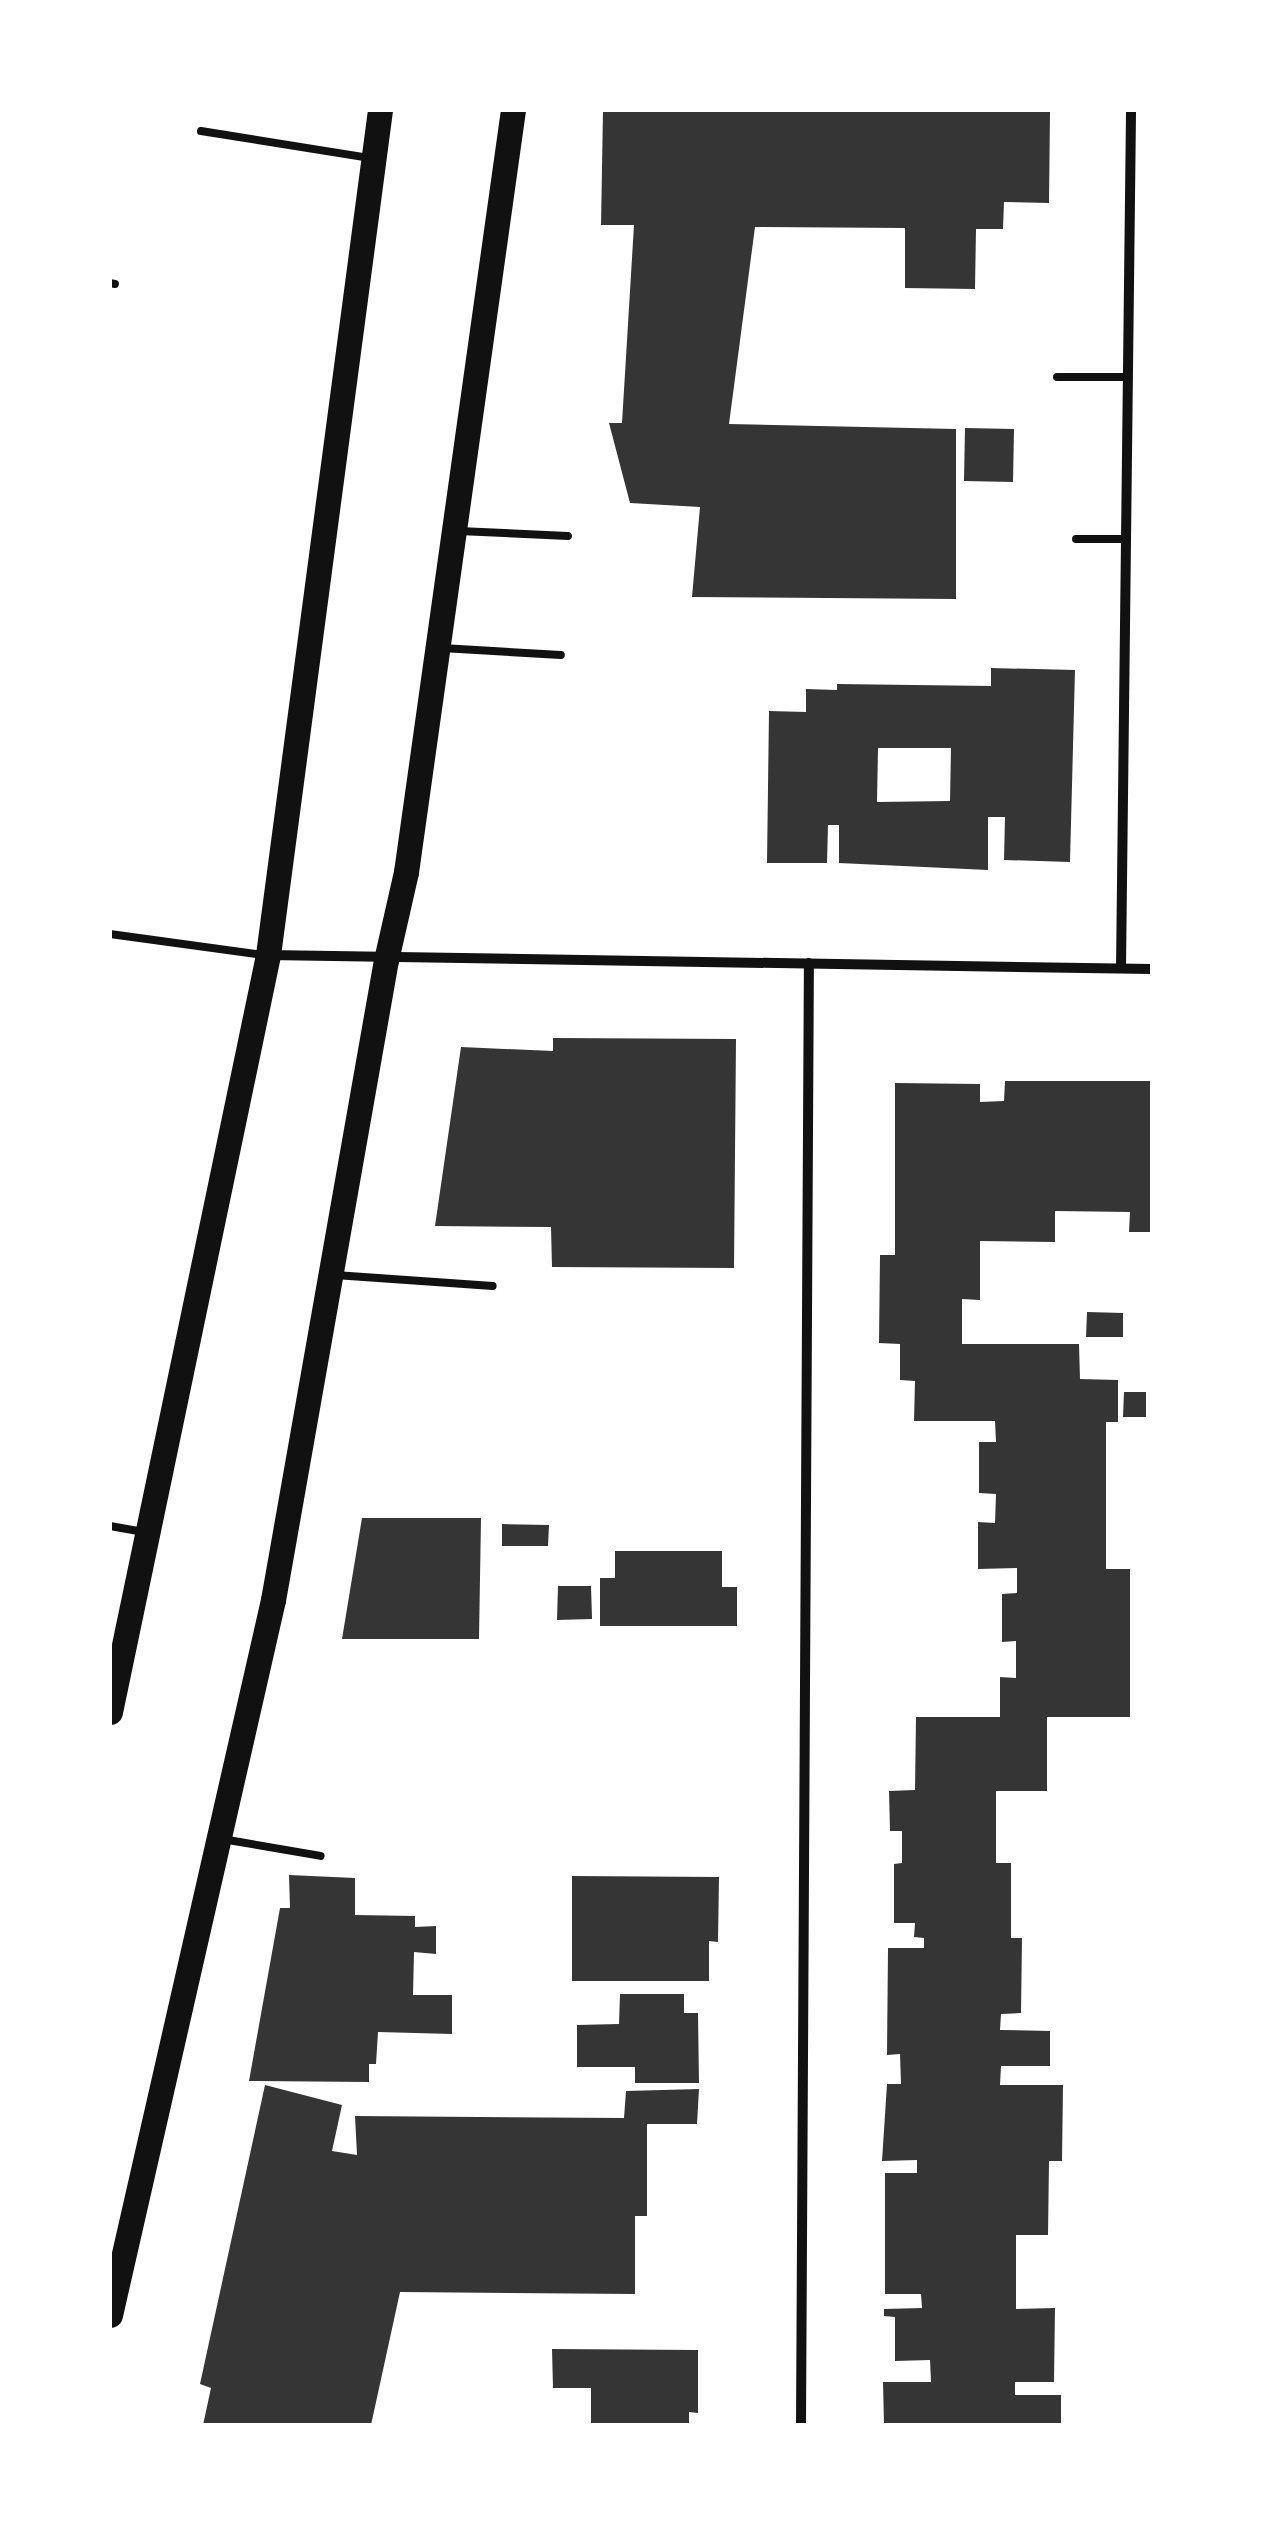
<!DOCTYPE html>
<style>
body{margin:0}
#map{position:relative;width:1262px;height:2535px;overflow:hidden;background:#fff;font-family:"Fira Sans Condensed",sans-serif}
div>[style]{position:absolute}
.building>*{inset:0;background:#353535}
.service>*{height:8px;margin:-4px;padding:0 4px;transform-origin:4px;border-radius:4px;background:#111}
.minor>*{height:10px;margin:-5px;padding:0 5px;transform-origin:5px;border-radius:5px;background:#111}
.primary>*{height:25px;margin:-12.5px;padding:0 12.5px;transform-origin:12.5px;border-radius:12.5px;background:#111}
span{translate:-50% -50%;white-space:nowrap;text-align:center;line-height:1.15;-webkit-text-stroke:10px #fff;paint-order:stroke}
.frame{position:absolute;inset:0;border:112px solid #fff;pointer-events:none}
</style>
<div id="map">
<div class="building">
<i style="clip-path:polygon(603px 110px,1050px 110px,1049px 203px,1004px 202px,1003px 229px,976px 229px,975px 289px,905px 288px,905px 228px,755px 227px,729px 424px,956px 429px,956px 599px,692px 597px,700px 507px,630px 503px,609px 423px,622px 423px,634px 225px,601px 225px)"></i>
<i style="clip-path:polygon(965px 428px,1014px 429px,1013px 482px,964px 481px)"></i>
<i style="clip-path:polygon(evenodd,991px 668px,1075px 670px,1070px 862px,1004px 860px,1005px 817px,988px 817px,988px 870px,839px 863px,839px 825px,828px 825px,827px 863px,767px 863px,769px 711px,806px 712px,806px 689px,837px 690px,837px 684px,991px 686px,991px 668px,878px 748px,951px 748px,950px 801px,877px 802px,878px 748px)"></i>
<i style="clip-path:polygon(553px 1038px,736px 1039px,734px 1268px,552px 1267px,551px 1227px,435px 1226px,461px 1047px,553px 1051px)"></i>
<i style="clip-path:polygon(1005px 1081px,1152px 1081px,1152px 1232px,1129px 1232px,1130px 1212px,1055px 1211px,1055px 1242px,980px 1241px,980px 1300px,962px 1299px,962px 1344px,1079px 1344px,1080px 1379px,1118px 1380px,1118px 1422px,1106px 1422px,1106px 1569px,1130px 1569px,1130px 1717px,1047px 1717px,1047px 1791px,996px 1791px,996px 1863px,1011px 1863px,1011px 1938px,1022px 1938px,1021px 2013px,1001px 2014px,1000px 2030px,1050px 2031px,1050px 2066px,1001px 2066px,1000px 2085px,1063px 2085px,1062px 2161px,1049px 2161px,1048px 2235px,1016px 2235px,1016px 2309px,1055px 2308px,1054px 2382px,1015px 2382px,1015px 2395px,1061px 2395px,1061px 2425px,884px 2425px,883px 2382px,931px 2382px,930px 2360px,895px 2361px,895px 2317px,884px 2316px,884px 2309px,922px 2308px,921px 2294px,885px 2294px,885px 2173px,917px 2173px,917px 2160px,882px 2161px,887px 2084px,901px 2084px,900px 2054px,887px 2055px,888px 1948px,924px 1948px,924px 1938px,914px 1937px,915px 1923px,894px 1923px,894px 1864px,902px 1863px,902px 1831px,890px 1831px,889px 1791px,915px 1790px,916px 1717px,1000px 1717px,1000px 1677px,1016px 1678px,1016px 1641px,1002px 1642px,1002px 1594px,1017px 1593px,1017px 1568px,978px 1569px,978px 1522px,995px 1523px,996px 1494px,979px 1493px,979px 1442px,996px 1442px,995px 1421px,914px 1421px,915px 1381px,900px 1380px,900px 1344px,879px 1343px,880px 1255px,895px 1255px,895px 1083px,980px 1084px,980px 1102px,1004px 1101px)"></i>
<i style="clip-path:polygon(1087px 1312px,1123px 1313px,1123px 1337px,1086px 1337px)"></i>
<i style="clip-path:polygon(1124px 1392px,1146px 1392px,1146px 1417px,1123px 1417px)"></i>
<i style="clip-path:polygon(362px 1518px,481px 1518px,479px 1639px,342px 1639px)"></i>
<i style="clip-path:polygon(502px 1524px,549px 1525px,548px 1546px,502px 1546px)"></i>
<i style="clip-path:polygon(615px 1551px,722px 1551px,722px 1587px,737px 1587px,737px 1626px,600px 1626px,600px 1578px,615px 1578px)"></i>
<i style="clip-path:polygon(558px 1586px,591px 1586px,592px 1619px,557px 1620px)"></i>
<i style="clip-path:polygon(289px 1875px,355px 1878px,355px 1915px,415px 1916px,415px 1927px,436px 1926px,436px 1954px,414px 1952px,413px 1995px,452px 1995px,452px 2034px,378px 2032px,376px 2064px,369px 2064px,369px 2082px,249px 2081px,280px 1908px,290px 1908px)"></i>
<i style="clip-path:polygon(572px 1876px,719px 1877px,718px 1942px,709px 1941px,709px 1981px,572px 1981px)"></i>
<i style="clip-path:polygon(620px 1994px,684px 1994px,684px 2013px,698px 2013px,699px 2083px,635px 2083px,635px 2067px,577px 2067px,577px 2025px,619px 2024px)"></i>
<i style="clip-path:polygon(265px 2085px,342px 2105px,332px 2151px,357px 2155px,355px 2116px,624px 2118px,626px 2091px,699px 2089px,697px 2124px,647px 2124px,647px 2216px,635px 2216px,635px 2294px,400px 2292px,371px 2425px,203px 2425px,211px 2388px,200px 2384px)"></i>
<i style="clip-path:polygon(552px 2349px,698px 2350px,698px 2413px,689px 2412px,689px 2425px,591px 2425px,591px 2388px,553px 2388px)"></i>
</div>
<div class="service">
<i style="left:201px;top:131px;width:170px;rotate:9.1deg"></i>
<i style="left:110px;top:283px;width:5px;rotate:11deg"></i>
<i style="left:1057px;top:377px;width:70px"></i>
<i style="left:459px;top:531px;width:109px;rotate:2.6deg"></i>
<i style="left:1076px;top:539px;width:49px"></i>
<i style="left:442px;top:648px;width:119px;rotate:3.4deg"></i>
<i style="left:110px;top:934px;width:155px;rotate:7.8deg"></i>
<i style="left:335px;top:1275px;width:158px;rotate:4deg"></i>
<i style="left:110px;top:1526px;width:36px;rotate:10deg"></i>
<i style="left:222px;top:1839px;width:100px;rotate:9.7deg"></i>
</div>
<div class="minor">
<i style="left:268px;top:955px;width:884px;rotate:0.91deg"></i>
<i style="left:1121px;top:968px;width:858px;rotate:-89.33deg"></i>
<i style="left:801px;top:2425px;width:1462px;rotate:-89.69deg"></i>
</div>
<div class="primary">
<i style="left:110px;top:1712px;width:773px;rotate:-78.21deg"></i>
<i style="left:268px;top:955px;width:852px;rotate:-82.45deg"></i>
<i style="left:110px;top:2315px;width:733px;rotate:-77.16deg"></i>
<i style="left:273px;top:1600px;width:650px;rotate:-79.99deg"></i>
<i style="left:386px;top:960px;width:90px;rotate:-77.2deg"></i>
<i style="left:406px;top:872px;width:769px;rotate:-82.01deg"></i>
</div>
<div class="frame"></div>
</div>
